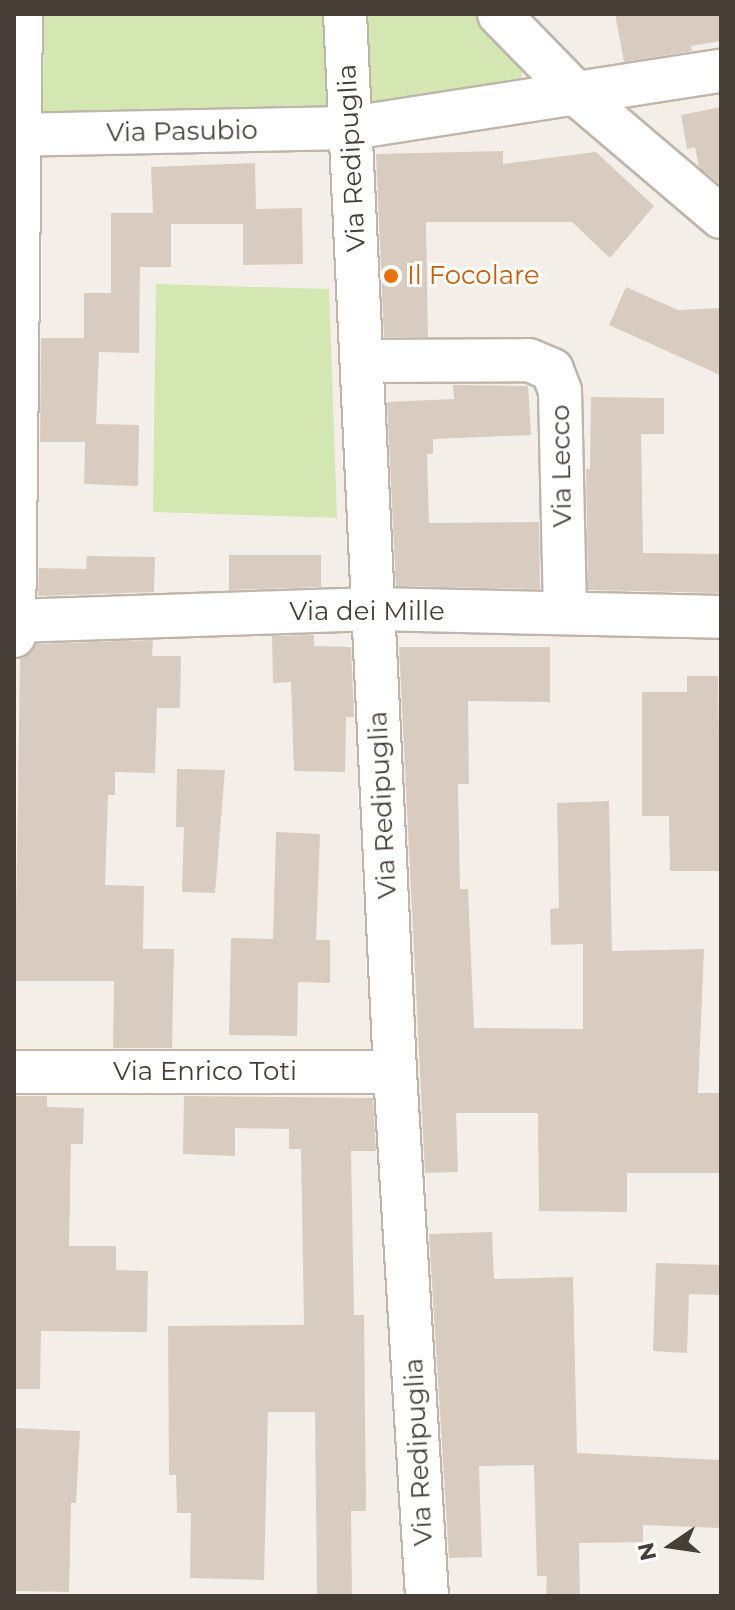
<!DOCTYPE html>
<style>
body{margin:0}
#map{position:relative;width:735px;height:1610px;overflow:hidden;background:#f3efe8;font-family:Montserrat,sans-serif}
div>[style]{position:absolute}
.green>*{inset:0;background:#d4e7b2}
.building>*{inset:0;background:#d8ccc1}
.roads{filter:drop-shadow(2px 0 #bfb6ab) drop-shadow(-2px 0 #bfb6ab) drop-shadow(0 2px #bfb6ab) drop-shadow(0 -2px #bfb6ab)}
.minor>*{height:42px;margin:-21px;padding:0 21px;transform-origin:21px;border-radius:21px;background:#fff}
.dots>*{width:22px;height:22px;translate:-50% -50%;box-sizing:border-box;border:4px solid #fff;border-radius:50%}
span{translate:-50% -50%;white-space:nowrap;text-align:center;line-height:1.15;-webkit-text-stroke:6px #fff;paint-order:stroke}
.street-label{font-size:26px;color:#473f37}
.food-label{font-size:26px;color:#c56008}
.left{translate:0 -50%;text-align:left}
.frame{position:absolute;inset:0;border:16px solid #473f37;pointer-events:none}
.north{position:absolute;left:631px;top:1506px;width:80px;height:80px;-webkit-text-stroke:6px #fff;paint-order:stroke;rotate:257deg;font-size:22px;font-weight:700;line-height:32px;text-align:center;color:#473f37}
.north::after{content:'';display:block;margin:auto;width:28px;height:36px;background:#473f37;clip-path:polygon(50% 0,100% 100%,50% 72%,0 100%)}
</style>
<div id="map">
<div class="green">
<i style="clip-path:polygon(44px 14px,325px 14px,328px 114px,43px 124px)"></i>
<i style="clip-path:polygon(366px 14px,478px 14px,521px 60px,522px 96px,370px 102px)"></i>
<i style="clip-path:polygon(156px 284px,329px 289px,337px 518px,153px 512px)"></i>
</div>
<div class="building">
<i style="clip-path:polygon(615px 14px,721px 14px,721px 41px,691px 46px,692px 51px,624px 62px)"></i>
<i style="clip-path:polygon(721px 107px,721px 185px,699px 167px,695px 147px,687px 149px,681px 115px)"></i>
<i style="clip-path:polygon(503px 151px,503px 164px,596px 152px,654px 206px,610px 258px,572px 222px,426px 222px,428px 337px,384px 337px,376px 154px)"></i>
<i style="clip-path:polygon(255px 163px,256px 209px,302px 208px,303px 264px,243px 265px,243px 224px,171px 224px,171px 267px,140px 267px,139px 353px,99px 352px,96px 424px,139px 425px,138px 486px,84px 484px,85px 442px,40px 442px,41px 338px,84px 338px,84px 293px,111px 293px,111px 213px,153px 213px,151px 167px)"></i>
<i style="clip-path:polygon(626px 287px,678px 310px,721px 308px,720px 375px,609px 325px)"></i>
<i style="clip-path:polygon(453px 385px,528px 386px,531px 435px,433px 439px,433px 454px,427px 454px,429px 523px,539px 522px,540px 589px,396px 586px,387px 402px,454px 399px)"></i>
<i style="clip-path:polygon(591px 397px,664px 398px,664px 434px,641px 434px,643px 553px,721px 554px,721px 593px,588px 590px,586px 469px,590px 469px)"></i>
<i style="clip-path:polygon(229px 555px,321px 555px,321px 587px,229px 590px)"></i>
<i style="clip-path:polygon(87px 556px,155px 557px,154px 592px,38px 596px,39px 568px,86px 569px)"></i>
<i style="clip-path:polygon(314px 635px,314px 646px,351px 647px,354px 717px,346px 717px,345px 772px,294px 771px,291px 682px,273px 683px,272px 636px)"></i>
<i style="clip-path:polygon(153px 640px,152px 656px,181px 656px,180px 708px,157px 708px,155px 773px,115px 772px,115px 795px,108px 795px,105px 885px,144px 886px,143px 949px,174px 949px,172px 1048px,113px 1048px,114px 981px,15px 981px,20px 659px,36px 644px)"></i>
<i style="clip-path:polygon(399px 647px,550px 647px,550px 702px,468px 701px,469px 784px,458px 784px,460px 889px,468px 889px,474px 1028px,583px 1029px,583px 944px,551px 945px,550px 909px,559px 908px,557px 803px,609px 801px,612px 951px,704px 949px,698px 1093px,721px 1093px,721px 1173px,627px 1173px,627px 1212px,539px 1211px,538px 1113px,456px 1113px,458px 1172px,425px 1173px)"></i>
<i style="clip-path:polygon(687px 676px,718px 676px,721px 871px,670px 871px,669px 816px,642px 816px,642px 692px,687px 692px)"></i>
<i style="clip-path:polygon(177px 769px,225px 770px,215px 893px,182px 892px,184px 827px,176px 827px)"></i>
<i style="clip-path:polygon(276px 832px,320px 834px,316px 940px,330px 940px,330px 983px,298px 982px,297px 1036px,229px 1035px,231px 938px,273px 939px)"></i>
<i style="clip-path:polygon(14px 1096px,47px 1096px,47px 1107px,84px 1108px,83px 1144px,71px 1144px,69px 1246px,116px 1246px,116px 1270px,148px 1271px,147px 1332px,41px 1331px,40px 1389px,14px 1389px)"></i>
<i style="clip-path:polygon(184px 1096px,373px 1098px,376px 1151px,351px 1151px,354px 1315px,364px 1315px,366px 1511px,351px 1511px,352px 1596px,317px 1596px,315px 1412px,268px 1412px,264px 1580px,190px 1578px,191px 1513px,177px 1513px,176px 1475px,169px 1475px,168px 1326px,304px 1325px,301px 1149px,289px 1149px,289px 1129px,235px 1128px,235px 1156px,183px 1154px)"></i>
<i style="clip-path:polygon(492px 1232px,494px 1279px,573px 1277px,577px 1453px,721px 1460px,721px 1528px,643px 1525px,643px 1542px,579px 1543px,580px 1596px,546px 1596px,547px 1576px,537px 1576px,534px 1465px,479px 1466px,482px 1557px,449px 1558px,429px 1234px)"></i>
<i style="clip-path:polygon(656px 1263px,721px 1265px,721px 1295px,689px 1294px,687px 1353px,653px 1351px)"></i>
<i style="clip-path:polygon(14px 1428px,80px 1431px,76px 1503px,71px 1503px,69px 1592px,14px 1591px)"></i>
</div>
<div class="roads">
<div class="minor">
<i style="left:345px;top:14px;width:1059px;rotate:87.29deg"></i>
<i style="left:395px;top:1072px;width:525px;rotate:86.51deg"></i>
<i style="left:499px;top:14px;width:116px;rotate:45.7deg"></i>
<i style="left:580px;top:97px;width:185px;rotate:40.4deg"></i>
<i style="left:14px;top:135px;width:337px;rotate:-1.2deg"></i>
<i style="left:351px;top:128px;width:374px;rotate:-8.8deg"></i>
<i style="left:362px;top:361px;width:167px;rotate:-0.3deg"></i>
<i style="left:529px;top:360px;width:25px;rotate:23deg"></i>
<i style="left:552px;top:370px;width:22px;rotate:69deg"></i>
<i style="left:560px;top:391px;width:222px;rotate:88.7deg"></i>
<i style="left:14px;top:621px;width:360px;rotate:-1.9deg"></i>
<i style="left:374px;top:609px;width:347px;rotate:1.3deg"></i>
<i style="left:14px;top:636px;width:622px;rotate:-89.36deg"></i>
<i style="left:14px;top:1072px;width:381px"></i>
</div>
</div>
<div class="dots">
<i style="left:391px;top:276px;background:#e8710a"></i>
</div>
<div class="street-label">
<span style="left:182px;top:132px;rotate:-1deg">Via Pasubio</span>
<span style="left:352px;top:158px;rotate:-93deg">Via Redipuglia</span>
<span style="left:562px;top:466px;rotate:-91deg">Via Lecco</span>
<span style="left:367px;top:612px">Via dei Mille</span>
<span style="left:383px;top:805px;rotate:-93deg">Via Redipuglia</span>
<span style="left:205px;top:1072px">Via Enrico Toti</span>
<span style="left:419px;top:1452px;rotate:-93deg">Via Redipuglia</span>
</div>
<div class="food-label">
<span class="left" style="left:407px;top:276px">Il Focolare</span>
</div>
<div class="frame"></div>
<div class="north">N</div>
</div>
